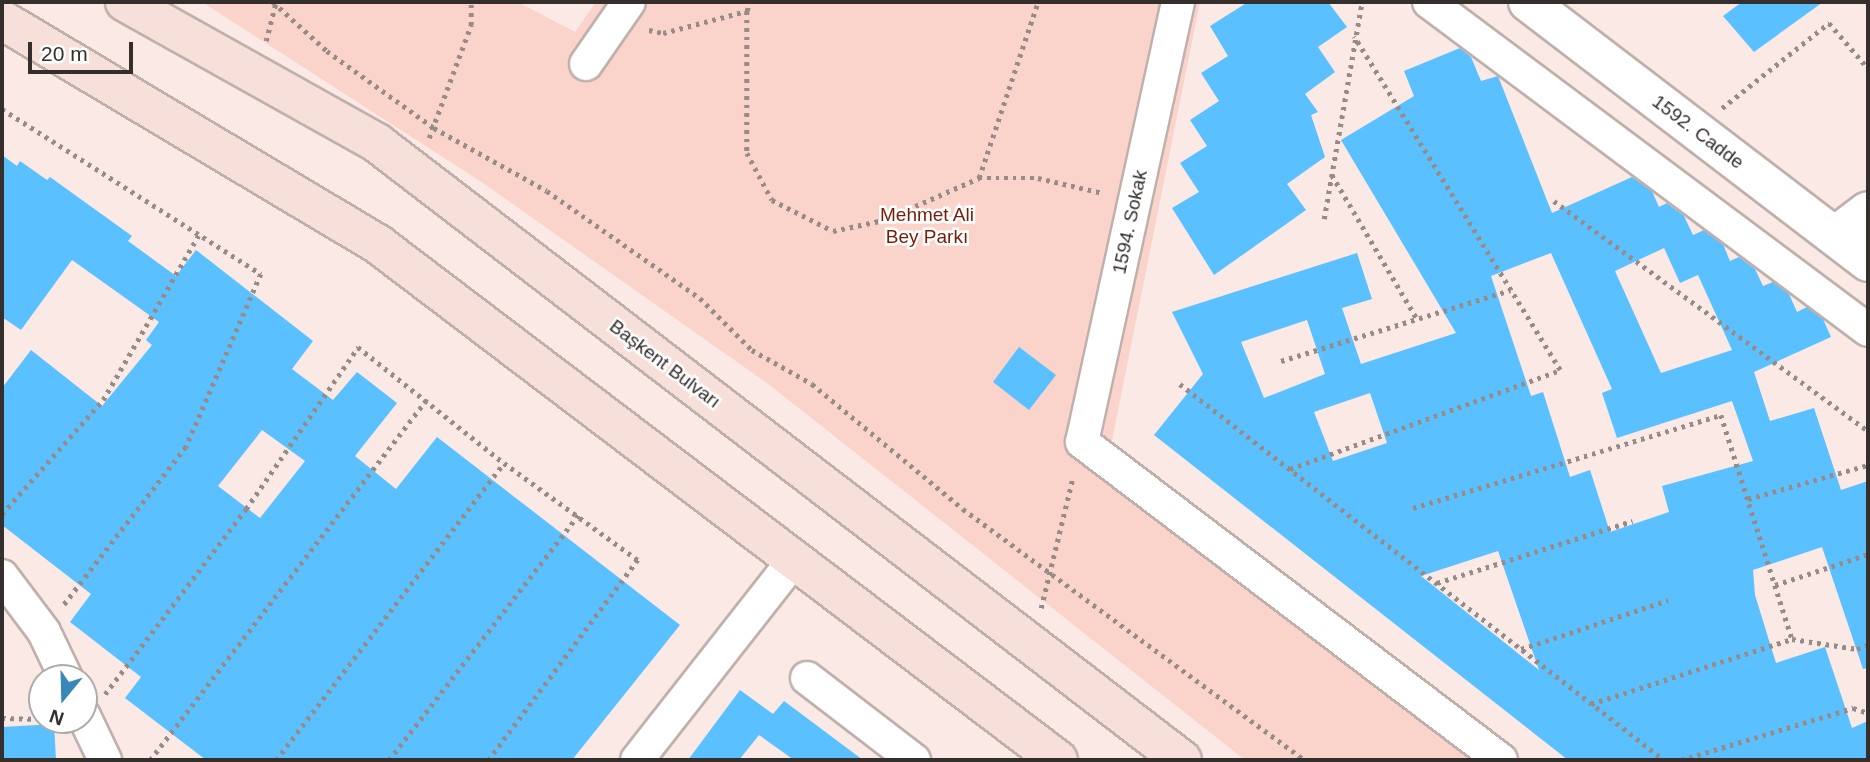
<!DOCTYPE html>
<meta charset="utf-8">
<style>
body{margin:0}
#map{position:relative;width:1870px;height:762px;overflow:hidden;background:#fae9e5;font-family:Helvetica,sans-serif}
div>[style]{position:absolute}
.green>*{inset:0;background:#fad4cb}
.building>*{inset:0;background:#5bc0ff}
.path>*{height:4.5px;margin-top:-2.25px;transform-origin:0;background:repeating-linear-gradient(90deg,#978b88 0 3.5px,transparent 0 8.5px)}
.roads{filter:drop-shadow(2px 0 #bfb0ac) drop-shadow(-2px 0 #bfb0ac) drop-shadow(0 2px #bfb0ac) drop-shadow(0 -2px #bfb0ac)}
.street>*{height:32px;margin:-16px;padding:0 16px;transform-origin:16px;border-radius:16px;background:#fff}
.secondary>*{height:38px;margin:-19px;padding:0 19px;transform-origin:19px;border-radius:19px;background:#fff}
.primary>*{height:38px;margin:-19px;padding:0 19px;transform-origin:19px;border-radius:19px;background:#f8e0da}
span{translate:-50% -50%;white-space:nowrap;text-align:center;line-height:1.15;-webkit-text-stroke:5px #fff;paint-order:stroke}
.street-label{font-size:19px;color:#342e2c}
.park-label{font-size:19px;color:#771d07}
.frame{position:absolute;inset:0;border:4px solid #342e2c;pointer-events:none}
.north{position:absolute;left:28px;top:664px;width:70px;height:70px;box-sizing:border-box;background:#fff;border:2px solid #aeabab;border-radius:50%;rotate:199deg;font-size:19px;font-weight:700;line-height:28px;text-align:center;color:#342e2c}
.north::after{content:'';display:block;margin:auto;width:24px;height:32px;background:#3788b9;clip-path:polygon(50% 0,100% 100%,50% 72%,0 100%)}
.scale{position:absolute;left:28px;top:42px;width:105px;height:32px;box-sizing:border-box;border:4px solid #342e2c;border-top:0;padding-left:9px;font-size:21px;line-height:24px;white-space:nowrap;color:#342e2c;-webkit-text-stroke:5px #fff;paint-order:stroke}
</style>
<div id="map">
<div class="green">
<i style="clip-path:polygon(202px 2px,518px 2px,575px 32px,596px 2px,1200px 2px,1105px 475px,1481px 760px,1245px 760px,767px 383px,480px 181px)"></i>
</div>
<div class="building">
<i style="clip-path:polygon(1248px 2px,1328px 2px,1347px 27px,1318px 47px,1335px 72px,1305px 94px,1318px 112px,1311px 115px,1325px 157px,1287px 184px,1306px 210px,1214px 275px,1172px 208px,1199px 192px,1180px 163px,1207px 146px,1190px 120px,1219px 101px,1201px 73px,1228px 56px,1210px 26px)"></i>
<i style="clip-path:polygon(1742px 2px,1823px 2px,1754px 52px,1723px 16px)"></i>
<i style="clip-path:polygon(evenodd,1460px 48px,1471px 57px,1481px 81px,1498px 76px,1552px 213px,1632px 177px,1652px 191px,1659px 207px,1667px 203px,1684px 216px,1693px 235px,1704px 230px,1723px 244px,1730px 261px,1739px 257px,1755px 269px,1763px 286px,1773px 282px,1789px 294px,1797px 312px,1807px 307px,1823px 319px,1831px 337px,1754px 372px,1770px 421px,1814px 408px,1841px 490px,1868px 481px,1868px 668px,1863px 669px,1822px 547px,1753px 570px,1755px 595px,1776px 663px,1825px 647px,1852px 728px,1868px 721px,1868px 760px,1568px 760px,1154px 435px,1203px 374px,1172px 312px,1357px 253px,1372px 299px,1342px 308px,1361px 364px,1456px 333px,1341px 140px,1414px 96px,1404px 71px,1460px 48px,1664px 248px,1680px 283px,1698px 275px,1732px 350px,1661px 373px,1615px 271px,1664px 248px,1460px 48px,1551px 253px,1612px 389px,1602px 393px,1617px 438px,1732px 401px,1753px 461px,1662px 486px,1669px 512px,1610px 532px,1590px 470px,1570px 477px,1543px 392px,1531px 396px,1491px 276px,1551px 253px,1460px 48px,1307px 320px,1325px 374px,1264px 398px,1241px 342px,1307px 320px,1460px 48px,1370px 393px,1387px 443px,1333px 461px,1314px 412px,1370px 393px,1460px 48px,1498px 551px,1539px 670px,1421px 576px,1498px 551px)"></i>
<i style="clip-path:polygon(evenodd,2px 155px,17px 166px,20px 161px,47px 180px,50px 177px,132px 236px,128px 241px,176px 276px,196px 250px,313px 341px,292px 369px,333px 400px,357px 372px,397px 403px,355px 456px,396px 489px,437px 437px,680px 625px,572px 760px,206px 760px,125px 698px,141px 677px,70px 622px,91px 594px,2px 525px,2px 388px,31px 350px,102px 406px,152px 345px,146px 340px,159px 322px,72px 260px,21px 330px,2px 317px,2px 155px,262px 430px,305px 461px,260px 518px,218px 486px,262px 430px)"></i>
<i style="clip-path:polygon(1019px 347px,1056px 375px,1029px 410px,993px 382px)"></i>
<i style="clip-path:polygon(740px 690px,773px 714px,784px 701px,863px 760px,794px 760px,759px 735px,739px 760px,688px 760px)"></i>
<i style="clip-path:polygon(54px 724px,56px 760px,2px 760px,2px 727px)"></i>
</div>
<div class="path">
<i style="left:273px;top:2px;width:73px;rotate:42.2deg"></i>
<i style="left:327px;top:51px;width:132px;rotate:35.7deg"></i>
<i style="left:434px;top:128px;width:129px;rotate:29.1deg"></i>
<i style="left:547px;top:191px;width:187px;rotate:35deg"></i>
<i style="left:700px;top:298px;width:74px;rotate:45deg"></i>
<i style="left:752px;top:350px;width:69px;rotate:29.5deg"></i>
<i style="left:812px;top:384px;width:196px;rotate:39.6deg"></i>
<i style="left:963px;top:509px;width:424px;rotate:36.3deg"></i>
<i style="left:747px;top:11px;width:9px;rotate:-77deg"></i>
<i style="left:649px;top:30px;width:14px;rotate:12deg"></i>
<i style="left:663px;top:33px;width:87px;rotate:-14.7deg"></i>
<i style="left:747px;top:11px;width:142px;rotate:90deg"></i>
<i style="left:747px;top:153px;width:53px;rotate:62deg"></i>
<i style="left:772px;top:200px;width:68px;rotate:26.9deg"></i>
<i style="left:833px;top:231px;width:52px;rotate:-12.2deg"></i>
<i style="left:884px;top:220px;width:104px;rotate:-23.9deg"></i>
<i style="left:979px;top:178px;width:59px"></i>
<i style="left:1038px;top:178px;width:67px;rotate:13deg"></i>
<i style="left:266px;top:41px;width:40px;rotate:-75.6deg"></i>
<i style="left:1722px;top:108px;width:137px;rotate:-38.5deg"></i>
<i style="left:1829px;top:23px;width:60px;rotate:49.1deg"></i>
<i style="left:2px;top:109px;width:307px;rotate:32.5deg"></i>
<i style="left:261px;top:274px;width:189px;rotate:113.4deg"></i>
<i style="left:186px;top:447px;width:201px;rotate:127.7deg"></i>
<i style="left:429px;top:138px;width:121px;rotate:-69.6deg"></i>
<i style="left:471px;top:25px;width:23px;rotate:-90deg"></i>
<i style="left:1332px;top:175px;width:167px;rotate:59.4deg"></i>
<i style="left:979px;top:178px;width:186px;rotate:-71.5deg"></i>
<i style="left:1554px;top:201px;width:389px;rotate:36.2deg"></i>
<i style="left:1324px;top:219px;width:220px;rotate:-80.1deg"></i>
<i style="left:1281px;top:361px;width:240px;rotate:-17.2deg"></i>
<i style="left:1180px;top:384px;width:613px;rotate:37.84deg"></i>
<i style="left:1290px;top:469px;width:288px;rotate:-20.1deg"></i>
<i style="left:1560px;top:370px;width:392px;rotate:-121.7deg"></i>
<i style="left:1748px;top:499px;width:125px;rotate:-15.8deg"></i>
<i style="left:1413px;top:508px;width:322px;rotate:-16.8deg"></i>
<i style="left:1721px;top:415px;width:235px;rotate:72.4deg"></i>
<i style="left:2px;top:514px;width:152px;rotate:-48.5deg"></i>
<i style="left:103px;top:400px;width:190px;rotate:-59.9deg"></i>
<i style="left:1437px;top:583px;width:205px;rotate:-17.6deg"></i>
<i style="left:1775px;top:585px;width:98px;rotate:-18.4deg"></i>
<i style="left:1041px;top:608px;width:135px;rotate:-76.3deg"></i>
<i style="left:1521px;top:649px;width:155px;rotate:-18.4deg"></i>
<i style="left:105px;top:694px;width:233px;rotate:-52.7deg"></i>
<i style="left:246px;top:509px;width:197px;rotate:-55.3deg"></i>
<i style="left:358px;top:347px;width:186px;rotate:38.5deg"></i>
<i style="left:504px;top:463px;width:165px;rotate:35.9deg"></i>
<i style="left:638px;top:560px;width:249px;rotate:126.7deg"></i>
<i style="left:1591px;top:704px;width:211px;rotate:-17.9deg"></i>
<i style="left:1792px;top:639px;width:66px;rotate:8.7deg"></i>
<i style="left:1857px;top:649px;width:12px;rotate:-20deg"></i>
<i style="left:2px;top:718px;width:40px;rotate:1.4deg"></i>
<i style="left:150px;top:760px;width:454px;rotate:-52.5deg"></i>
<i style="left:276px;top:760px;width:374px;rotate:-52.5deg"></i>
<i style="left:389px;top:760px;width:311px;rotate:-52.3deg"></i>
<i style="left:1681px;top:760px;width:180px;rotate:-16.8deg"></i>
<i style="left:1853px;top:708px;width:16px;rotate:18deg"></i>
</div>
<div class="roads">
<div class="street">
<i style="left:1178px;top:2px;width:450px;rotate:102.3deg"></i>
<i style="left:1082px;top:442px;width:526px;rotate:37.2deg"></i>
<i style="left:1429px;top:2px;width:548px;rotate:36.77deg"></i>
<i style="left:586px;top:64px;width:75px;rotate:-55.3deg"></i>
<i style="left:2px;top:576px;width:70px;rotate:53.1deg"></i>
<i style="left:44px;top:632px;width:51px;rotate:64.4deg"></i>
<i style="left:807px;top:678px;width:135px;rotate:37.5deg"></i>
<i style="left:84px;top:716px;width:49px;rotate:64.5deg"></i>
<i style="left:637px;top:760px;width:254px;rotate:-51.9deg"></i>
</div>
<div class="secondary">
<i style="left:1528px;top:2px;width:428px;rotate:37.4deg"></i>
<i style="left:1835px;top:236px;width:41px;rotate:-37.1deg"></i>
</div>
<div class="primary">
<i style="left:125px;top:2px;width:289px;rotate:29.2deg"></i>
<i style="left:377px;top:143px;width:1014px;rotate:37.47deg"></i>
<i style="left:2px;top:20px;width:439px;rotate:30.8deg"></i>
<i style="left:379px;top:245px;width:852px;rotate:37.18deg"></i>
</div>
</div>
<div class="street-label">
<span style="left:1698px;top:132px;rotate:37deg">1592. Cadde</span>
<span style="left:1130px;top:222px;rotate:-78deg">1594. Sokak</span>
<span style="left:665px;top:364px;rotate:37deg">Başkent Bulvarı</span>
</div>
<div class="park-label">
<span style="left:927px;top:226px">Mehmet Ali<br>Bey Parkı</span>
</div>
<div class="frame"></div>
<div class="north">N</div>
<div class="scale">20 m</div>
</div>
